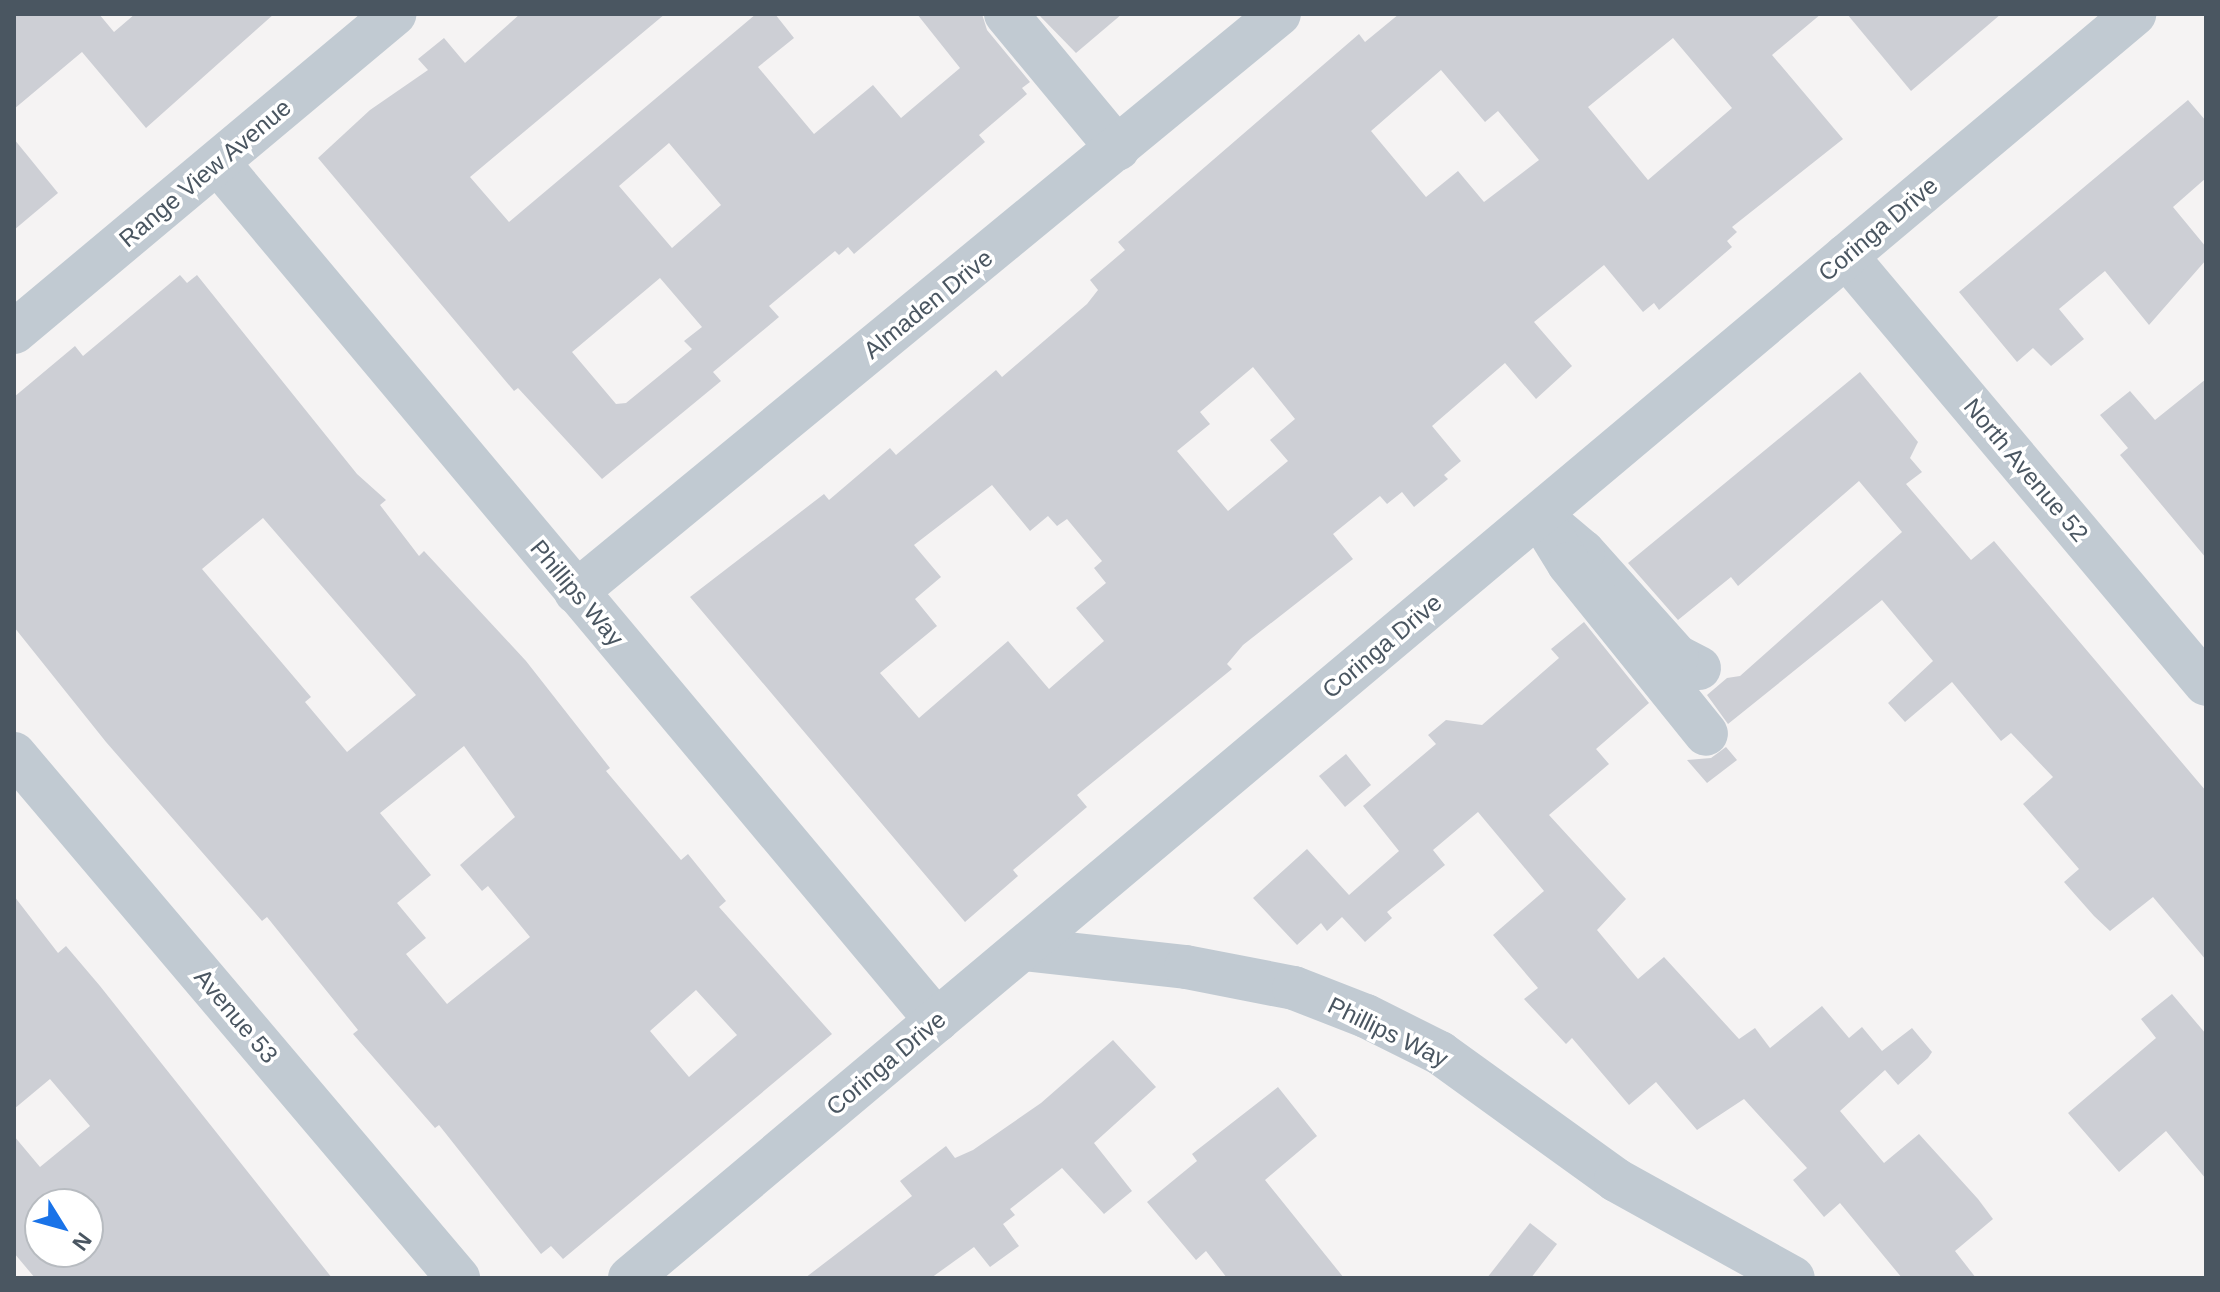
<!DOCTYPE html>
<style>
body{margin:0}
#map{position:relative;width:2220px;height:1292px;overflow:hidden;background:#f5f3f3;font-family:Arial,sans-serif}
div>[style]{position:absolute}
.building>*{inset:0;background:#cdcfd5}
.minor>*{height:44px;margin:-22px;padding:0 22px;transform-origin:22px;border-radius:22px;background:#c1cad2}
span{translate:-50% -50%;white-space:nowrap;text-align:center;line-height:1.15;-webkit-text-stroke:7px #fff;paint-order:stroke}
.street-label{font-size:24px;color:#4a5661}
.frame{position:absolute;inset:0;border:16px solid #4a5661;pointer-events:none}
.north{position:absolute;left:24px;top:1188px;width:80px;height:80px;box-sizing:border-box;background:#fff;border:2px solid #b7bbc0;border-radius:50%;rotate:127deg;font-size:22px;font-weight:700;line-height:32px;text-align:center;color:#4a5661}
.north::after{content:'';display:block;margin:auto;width:28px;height:36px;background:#1a73e8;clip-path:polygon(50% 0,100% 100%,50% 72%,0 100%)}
</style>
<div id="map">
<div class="building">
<i style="clip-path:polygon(14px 14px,99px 14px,114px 32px,135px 14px,274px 14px,146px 128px,82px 52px,14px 109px)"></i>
<i style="clip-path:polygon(evenodd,520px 14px,665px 14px,470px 177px,509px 222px,756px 14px,775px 14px,794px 38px,758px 67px,814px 134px,873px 85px,901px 118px,960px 68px,917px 14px,982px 14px,987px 30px,1030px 82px,1022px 88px,1027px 94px,979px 135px,985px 142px,854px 254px,848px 247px,839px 255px,835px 251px,769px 306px,779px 317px,713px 372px,721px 381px,602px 479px,518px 388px,514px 391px,318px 158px,370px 110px,428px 70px,418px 59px,444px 38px,465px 63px,520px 14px,669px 143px,721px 205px,672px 248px,619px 186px,669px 143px,520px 14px,660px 278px,702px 327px,684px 341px,692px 349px,626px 403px,616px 404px,572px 352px,660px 278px)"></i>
<i style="clip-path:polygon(1038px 14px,1122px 14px,1076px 53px)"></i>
<i style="clip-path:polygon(evenodd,1399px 14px,1821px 14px,1772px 55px,1843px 139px,1732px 227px,1737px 232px,1727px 241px,1732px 247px,1659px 310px,1654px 303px,1643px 312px,1604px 265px,1534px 322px,1572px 366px,1536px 399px,1505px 363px,1432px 426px,1461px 461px,1444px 475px,1448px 479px,1414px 507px,1402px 492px,1387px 504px,1380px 496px,1333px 534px,1353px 559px,1243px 645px,1227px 664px,1232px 669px,1077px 795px,1087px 807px,1013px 870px,1018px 876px,965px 922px,690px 597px,824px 494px,829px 500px,890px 448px,896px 455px,996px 370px,1002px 377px,1087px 304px,1098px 290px,1090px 280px,1125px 250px,1118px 242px,1359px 34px,1365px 42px,1399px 14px,1673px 38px,1732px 108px,1648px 180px,1588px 107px,1673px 38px,1399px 14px,1441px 70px,1485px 122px,1498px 111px,1539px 160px,1484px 202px,1458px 171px,1426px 197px,1371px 131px,1441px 70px,1399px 14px,1253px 367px,1295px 419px,1270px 440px,1288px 461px,1228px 511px,1177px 451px,1210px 424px,1200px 412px,1253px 367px,1399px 14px,992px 485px,1030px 531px,1048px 516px,1057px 526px,1067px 519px,1102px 561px,1094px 568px,1106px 583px,1076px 608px,1104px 641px,1049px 689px,1008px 641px,919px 718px,880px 673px,937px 626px,915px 599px,941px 577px,914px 545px,992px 485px)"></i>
<i style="clip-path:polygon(1847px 14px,2001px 14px,1911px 91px)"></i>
<i style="clip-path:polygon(2188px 100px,2206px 121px,2206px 178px,2173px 207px,2206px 247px,2206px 260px,2149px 325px,2105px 271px,2059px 309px,2084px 339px,2051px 366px,2033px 348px,2017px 362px,1959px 292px)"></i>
<i style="clip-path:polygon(14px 139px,58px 193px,14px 230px)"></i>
<i style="clip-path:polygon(evenodd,180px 275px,187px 283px,197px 275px,357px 474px,386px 500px,380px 505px,419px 556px,424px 551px,526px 661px,610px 768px,606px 771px,681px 860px,688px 854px,726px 901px,719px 907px,832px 1034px,563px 1259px,551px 1246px,541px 1254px,439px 1125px,435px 1128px,353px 1034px,358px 1030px,267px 917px,262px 921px,106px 742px,14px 627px,14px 397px,75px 346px,83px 356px,180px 275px,263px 518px,416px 695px,347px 752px,305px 702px,311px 697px,202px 569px,263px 518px,180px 275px,464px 746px,515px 817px,460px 865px,482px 891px,488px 886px,530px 937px,447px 1004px,406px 954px,426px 938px,397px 903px,431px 875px,380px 813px,464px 746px,180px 275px,696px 990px,737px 1035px,689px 1077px,650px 1031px,696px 990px)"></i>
<i style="clip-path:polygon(1860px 372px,1918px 442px,1910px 458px,1922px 472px,1906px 484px,1971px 560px,1994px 541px,2206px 791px,2206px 960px,2153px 897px,2110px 931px,2094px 916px,2064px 882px,2079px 869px,2023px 804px,2053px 777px,2011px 733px,2001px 741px,1952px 682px,1905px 722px,1888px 703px,1933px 661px,1882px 600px,1728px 724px,1707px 695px,1727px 678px,1740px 676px,1902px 532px,1859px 481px,1738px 586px,1731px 577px,1678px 620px,1628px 563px)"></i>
<i style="clip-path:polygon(2206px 379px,2206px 558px,2120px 455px,2128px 448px,2100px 415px,2130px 391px,2155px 420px)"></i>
<i style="clip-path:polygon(1584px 622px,1649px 703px,1596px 749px,1609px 764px,1549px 815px,1626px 899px,1597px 930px,1638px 979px,1664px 957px,1739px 1039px,1755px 1028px,1770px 1048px,1822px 1006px,1849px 1038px,1862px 1027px,1882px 1051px,1912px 1028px,1932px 1052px,1928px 1058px,1898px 1085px,1885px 1070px,1840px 1111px,1884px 1163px,1919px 1134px,1978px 1199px,1993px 1219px,1955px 1251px,1976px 1278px,1902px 1278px,1840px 1203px,1824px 1217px,1793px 1180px,1807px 1168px,1744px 1099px,1697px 1130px,1656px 1082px,1629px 1105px,1572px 1038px,1566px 1044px,1524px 999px,1538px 988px,1493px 935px,1544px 891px,1478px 812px,1433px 850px,1445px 865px,1387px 912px,1392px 918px,1365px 942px,1342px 917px,1327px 931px,1321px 923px,1297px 945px,1253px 898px,1307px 849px,1349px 895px,1399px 851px,1363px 806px,1436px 744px,1428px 735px,1446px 720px,1482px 725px,1559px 658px,1551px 649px)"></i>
<i style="clip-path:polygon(1726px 747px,1737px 760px,1707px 783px,1687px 760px,1711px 758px)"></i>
<i style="clip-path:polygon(1346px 754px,1371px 785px,1345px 807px,1319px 776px)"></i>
<i style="clip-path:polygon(evenodd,14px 896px,58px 953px,66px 946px,100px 986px,332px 1278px,35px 1278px,14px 1253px,14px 1136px,40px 1167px,90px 1126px,50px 1079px,14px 1109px,14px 896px,40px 1204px,88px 1204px,88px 1252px,40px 1252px,40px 1204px)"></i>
<i style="clip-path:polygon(2172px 994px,2206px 1034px,2206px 1179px,2166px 1131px,2119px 1172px,2068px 1113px,2156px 1038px,2141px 1019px)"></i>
<i style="clip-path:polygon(1113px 1040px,1156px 1087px,1094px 1143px,1132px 1191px,1104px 1214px,1062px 1168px,1010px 1209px,1015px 1215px,1003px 1224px,1019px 1246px,990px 1267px,974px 1247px,931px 1278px,805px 1278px,912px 1196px,900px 1181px,946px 1146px,955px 1158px,973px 1150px,1041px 1103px)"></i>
<i style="clip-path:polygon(1278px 1087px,1317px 1136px,1265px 1180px,1344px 1278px,1227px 1278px,1206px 1251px,1196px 1260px,1147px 1202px,1197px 1161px,1192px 1154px)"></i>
<i style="clip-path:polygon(1530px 1223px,1557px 1244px,1531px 1278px,1487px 1278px)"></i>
</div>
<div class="minor">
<i style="left:1006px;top:14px;width:175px;rotate:50.3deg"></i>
<i style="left:218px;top:163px;width:1119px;rotate:50.04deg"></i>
<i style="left:1846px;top:256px;width:559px;rotate:49.93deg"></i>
<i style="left:14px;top:332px;width:496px;rotate:-39.9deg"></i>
<i style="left:576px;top:592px;width:910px;rotate:-39.43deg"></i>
<i style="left:1699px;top:668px;width:25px;rotate:-153deg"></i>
<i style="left:1677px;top:657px;width:141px;rotate:-131.8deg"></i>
<i style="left:1583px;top:552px;width:57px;rotate:-139.9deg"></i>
<i style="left:1539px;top:515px;width:57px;rotate:58.5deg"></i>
<i style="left:1569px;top:564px;width:218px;rotate:51.1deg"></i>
<i style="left:14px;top:754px;width:687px;rotate:49.72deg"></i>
<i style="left:1023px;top:949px;width:164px;rotate:6.3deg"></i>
<i style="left:1186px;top:967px;width:110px;rotate:11deg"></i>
<i style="left:1294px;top:988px;width:77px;rotate:21.3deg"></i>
<i style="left:1366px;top:1016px;width:83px;rotate:26.6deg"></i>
<i style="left:1440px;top:1053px;width:217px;rotate:35.8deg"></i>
<i style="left:1616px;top:1180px;width:202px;rotate:29deg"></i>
<i style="left:630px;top:1278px;width:1965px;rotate:-40.04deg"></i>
</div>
<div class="street-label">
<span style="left:205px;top:173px;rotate:-40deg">Range View Avenue</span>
<span style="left:1878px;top:229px;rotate:-40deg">Coringa Drive</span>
<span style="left:928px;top:304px;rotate:-39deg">Almaden Drive</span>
<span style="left:2026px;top:470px;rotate:50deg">North Avenue 52</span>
<span style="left:577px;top:593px;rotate:50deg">Phillips Way</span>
<span style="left:1382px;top:646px;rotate:-40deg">Coringa Drive</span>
<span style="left:236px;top:1016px;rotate:50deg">Avenue 53</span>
<span style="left:1388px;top:1032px;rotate:26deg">Phillips Way</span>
<span style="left:886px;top:1063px;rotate:-40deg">Coringa Drive</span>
</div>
<div class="frame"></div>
<div class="north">N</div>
</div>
